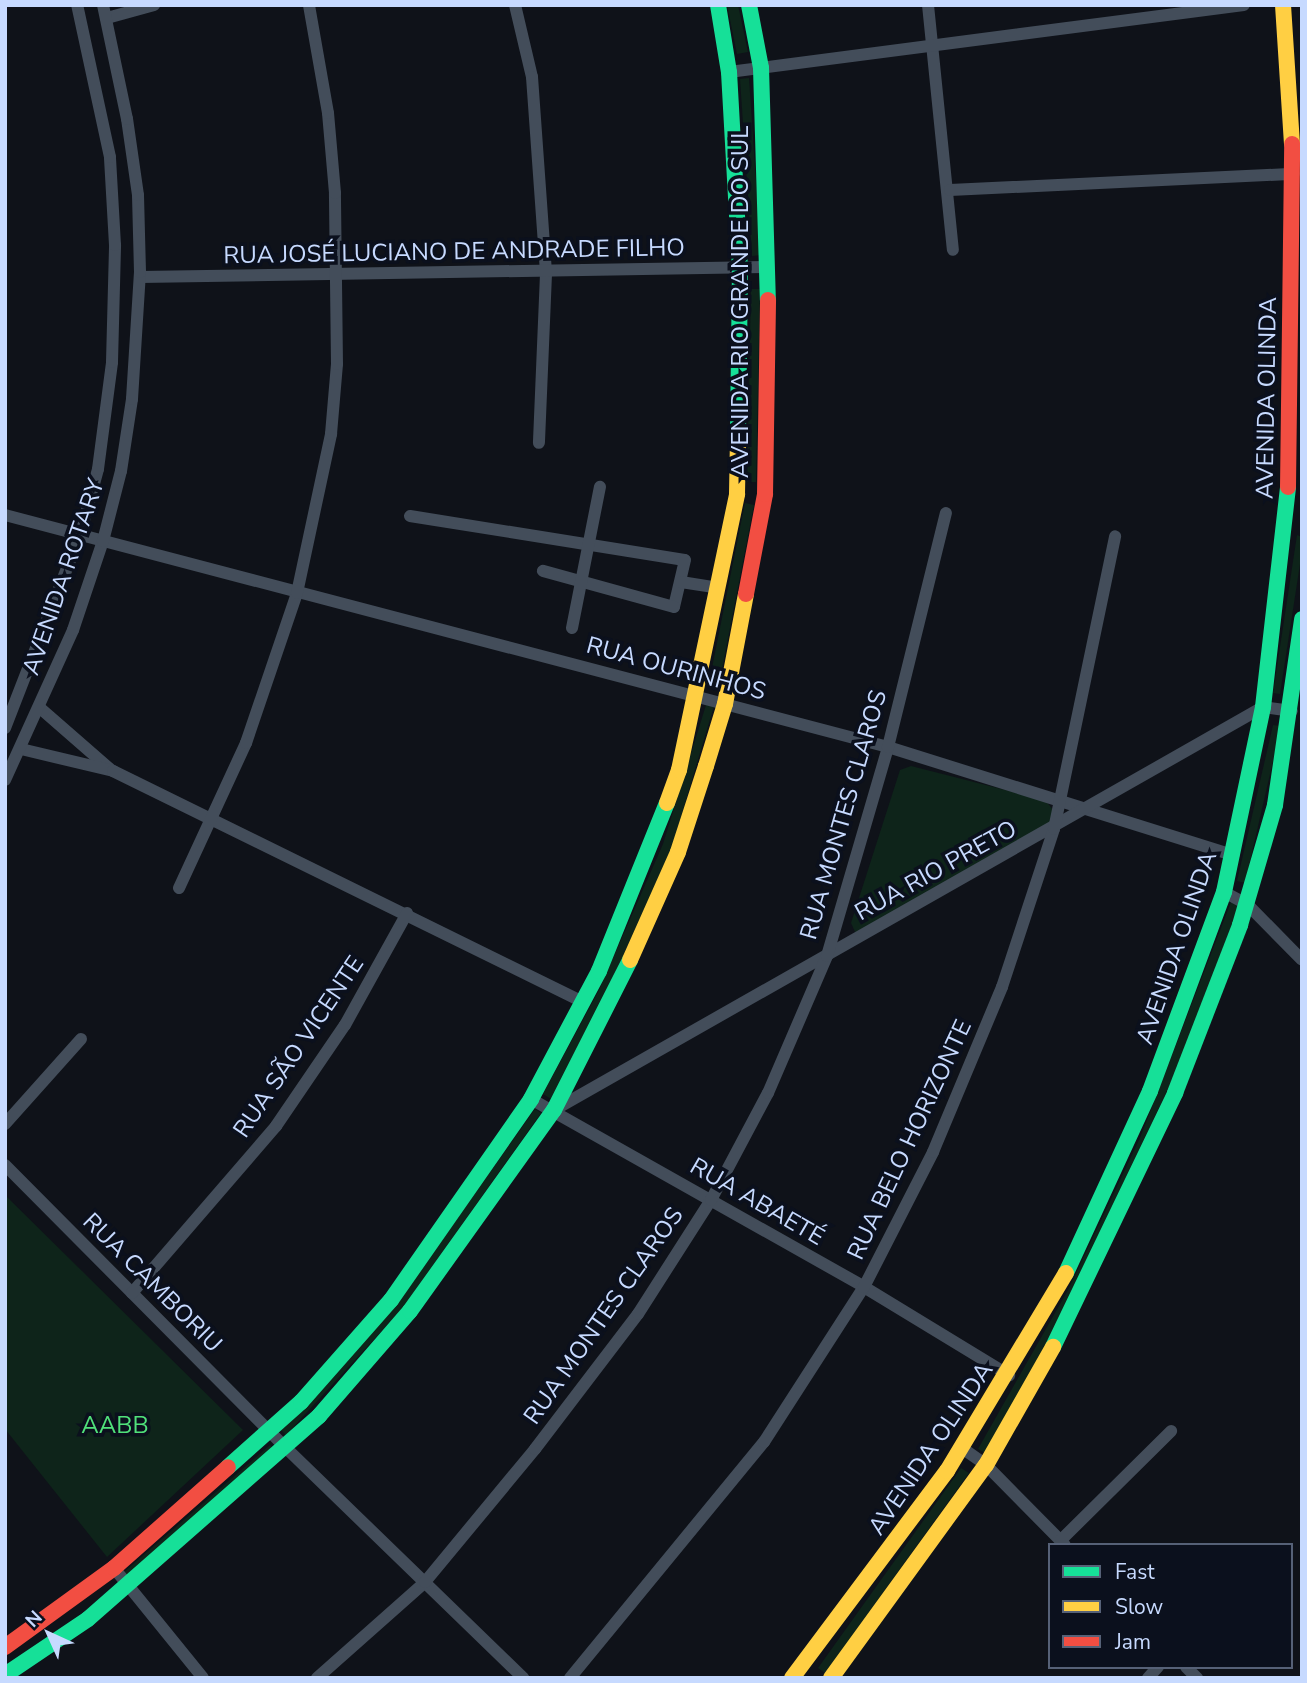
<!DOCTYPE html>
<meta charset="utf-8">
<style>
body{margin:0}
#map{position:relative;width:1307px;height:1683px;overflow:hidden;background:#0f1219;font-family:"Nunito Sans",sans-serif}
div>[style]{position:absolute}
.green>*{inset:0;background:#0e241a}
.street>*{height:12px;margin:-6px;padding:0 6px;transform-origin:6px;border-radius:6px;background:#434d5a}
.fast>*{height:16px;margin:-8px;padding:0 8px;transform-origin:8px;border-radius:8px;background:#16e098}
.slow>*{height:16px;margin:-8px;padding:0 8px;transform-origin:8px;border-radius:8px;background:#ffcf43}
.jam>*{height:16px;margin:-8px;padding:0 8px;transform-origin:8px;border-radius:8px;background:#f24e42}
span{translate:-50% -50%;white-space:nowrap;text-align:center;line-height:1.15;-webkit-text-stroke:7px #0b101d;paint-order:stroke}
.street-label{font-size:24px;color:#c7daff}
.park-label{font-size:24px;color:#50e17a}
.frame{position:absolute;inset:0;border:7px solid #c7daff;pointer-events:none}
.legend{position:absolute;left:1048px;top:1543px;width:245px;height:126px;box-sizing:border-box;background:#0b101d;border:2px solid #566177;margin:0;padding:9px 12px;list-style:none;font-size:21px;color:#c7daff}
.legend li{display:flex;align-items:center;gap:14px;height:35px}
.legend b{width:35px;border:2px solid #566177}
.north{position:absolute;left:14px;top:1599px;width:70px;height:70px;-webkit-text-stroke:5px #0b101d;paint-order:stroke;rotate:315deg;font-size:19px;font-weight:700;line-height:28px;text-align:center;color:#c7daff}
.north::after{content:'';display:block;margin:auto;width:24px;height:32px;background:#c7daff;clip-path:polygon(50% 0,100% 100%,50% 72%,0 100%)}
</style>
<div id="map">
<div class="green">
<i style="clip-path:polygon(727px 5px,738px 5px,748px 52px,737px 54px)"></i>
<i style="clip-path:polygon(749px 78px,761px 255px,752px 256px,740px 79px)"></i>
<i style="clip-path:polygon(751px 289px,760px 289px,756px 482px,747px 482px)"></i>
<i style="clip-path:polygon(745px 503px,754px 505px,718px 690px,708px 688px)"></i>
<i style="clip-path:polygon(1297px 535px,1302px 537px,1302px 551px,1280px 694px,1273px 693px)"></i>
<i style="clip-path:polygon(706px 705px,714px 706px,672px 847px,606px 994px,551px 1099px,543px 1094px,599px 990px,663px 844px)"></i>
<i style="clip-path:polygon(1273px 725px,1281px 726px,1245px 883px,1237px 881px)"></i>
<i style="clip-path:polygon(911px 766px,1045px 800px,1054px 811px,1049px 826px,856px 934px,851px 923px,900px 770px)"></i>
<i style="clip-path:polygon(1231px 902px,1239px 905px,1186px 1051px,1038px 1362px,985px 1453px,978px 1449px,1068px 1290px,1140px 1138px)"></i>
<i style="clip-path:polygon(535px 1109px,541px 1113px,401px 1310px,286px 1435px,281px 1430px,396px 1305px)"></i>
<i style="clip-path:polygon(5px 1195px,243px 1430px,107px 1557px,5px 1429px)"></i>
<i style="clip-path:polygon(270px 1445px,276px 1452px,130px 1579px,124px 1572px)"></i>
<i style="clip-path:polygon(961px 1468px,969px 1473px,825px 1673px,818px 1668px)"></i>
</div>
<div class="street">
<i style="left:515px;top:5px;width:74px;rotate:76.7deg"></i>
<i style="left:532px;top:77px;width:197px;rotate:85.9deg"></i>
<i style="left:546px;top:274px;width:169px;rotate:92.4deg"></i>
<i style="left:928px;top:5px;width:246px;rotate:84.2deg"></i>
<i style="left:107px;top:18px;width:49px;rotate:-15.5deg"></i>
<i style="left:729px;top:72px;width:519px;rotate:-7.41deg"></i>
<i style="left:950px;top:190px;width:344px;rotate:-2.7deg"></i>
<i style="left:140px;top:277px;width:628px;rotate:-0.91deg"></i>
<i style="left:5px;top:515px;width:913px;rotate:14.72deg"></i>
<i style="left:888px;top:747px;width:362px;rotate:17.4deg"></i>
<i style="left:410px;top:516px;width:278px;rotate:9.1deg"></i>
<i style="left:685px;top:560px;width:48px;rotate:103.2deg"></i>
<i style="left:674px;top:607px;width:136px;rotate:-164.6deg"></i>
<i style="left:681px;top:582px;width:38px;rotate:9deg"></i>
<i style="left:572px;top:628px;width:144px;rotate:-78.8deg"></i>
<i style="left:40px;top:708px;width:93px;rotate:41.1deg"></i>
<i style="left:5px;top:728px;width:207px;rotate:-68.8deg"></i>
<i style="left:80px;top:535px;width:68px;rotate:-74.7deg"></i>
<i style="left:98px;top:469px;width:108px;rotate:-82.5deg"></i>
<i style="left:112px;top:362px;width:117px;rotate:-88.5deg"></i>
<i style="left:115px;top:245px;width:88px;rotate:-93.3deg"></i>
<i style="left:110px;top:157px;width:156px;rotate:-102.2deg"></i>
<i style="left:21px;top:749px;width:95px;rotate:13.4deg"></i>
<i style="left:113px;top:771px;width:524px;rotate:26.17deg"></i>
<i style="left:5px;top:780px;width:165px;rotate:-65.6deg"></i>
<i style="left:73px;top:630px;width:94px;rotate:-71.4deg"></i>
<i style="left:103px;top:541px;width:72px;rotate:-75.6deg"></i>
<i style="left:121px;top:471px;width:73px;rotate:-81.3deg"></i>
<i style="left:132px;top:399px;width:127px;rotate:-86.4deg"></i>
<i style="left:140px;top:272px;width:77px;rotate:-91.5deg"></i>
<i style="left:138px;top:195px;width:77px;rotate:-98.2deg"></i>
<i style="left:127px;top:119px;width:116px;rotate:-101.9deg"></i>
<i style="left:179px;top:888px;width:160px;rotate:-65.2deg"></i>
<i style="left:246px;top:743px;width:158px;rotate:-71.2deg"></i>
<i style="left:297px;top:593px;width:163px;rotate:-77.9deg"></i>
<i style="left:331px;top:434px;width:70px;rotate:-85.1deg"></i>
<i style="left:337px;top:364px;width:171px;rotate:-90.7deg"></i>
<i style="left:335px;top:193px;width:80px;rotate:-95deg"></i>
<i style="left:328px;top:113px;width:110px;rotate:-100deg"></i>
<i style="left:1224px;top:892px;width:26px;rotate:28deg"></i>
<i style="left:1247px;top:904px;width:78px;rotate:45.5deg"></i>
<i style="left:531px;top:1099px;width:382px;rotate:29.4deg"></i>
<i style="left:864px;top:1287px;width:170px;rotate:31.3deg"></i>
<i style="left:554px;top:1110px;width:816px;rotate:-29.61deg"></i>
<i style="left:1263px;top:707px;width:29px;rotate:8deg"></i>
<i style="left:5px;top:1124px;width:114px;rotate:-48.2deg"></i>
<i style="left:5px;top:1165px;width:397px;rotate:45.2deg"></i>
<i style="left:285px;top:1447px;width:332px;rotate:44.1deg"></i>
<i style="left:132px;top:1293px;width:221px;rotate:-49.2deg"></i>
<i style="left:276px;top:1126px;width:122px;rotate:-55.7deg"></i>
<i style="left:345px;top:1025px;width:128px;rotate:-61deg"></i>
<i style="left:962px;top:1448px;width:29px;rotate:35deg"></i>
<i style="left:986px;top:1465px;width:112px;rotate:45.4deg"></i>
<i style="left:1061px;top:1540px;width:155px;rotate:-44.7deg"></i>
<i style="left:114px;top:1568px;width:141px;rotate:51deg"></i>
<i style="left:1186px;top:1667px;width:16px;rotate:45deg"></i>
<i style="left:317px;top:1678px;width:144px;rotate:-41.6deg"></i>
<i style="left:425px;top:1582px;width:173px;rotate:-50.4deg"></i>
<i style="left:535px;top:1449px;width:170px;rotate:-52.7deg"></i>
<i style="left:638px;top:1314px;width:135px;rotate:-57.4deg"></i>
<i style="left:711px;top:1200px;width:121px;rotate:-62deg"></i>
<i style="left:768px;top:1093px;width:149px;rotate:-66.7deg"></i>
<i style="left:827px;top:956px;width:218px;rotate:-73.7deg"></i>
<i style="left:888px;top:747px;width:241px;rotate:-76.1deg"></i>
<i style="left:570px;top:1678px;width:306px;rotate:-50.6deg"></i>
<i style="left:764px;top:1442px;width:184px;rotate:-57.2deg"></i>
<i style="left:864px;top:1287px;width:152px;rotate:-62.9deg"></i>
<i style="left:933px;top:1152px;width:179px;rotate:-67.3deg"></i>
<i style="left:1002px;top:987px;width:166px;rotate:-71.8deg"></i>
<i style="left:1054px;top:829px;width:299px;rotate:-78.2deg"></i>
<i style="left:1148px;top:1678px;width:15px;rotate:-48deg"></i>
</div>
<div class="fast">
<i style="left:718px;top:5px;width:68px;rotate:80.7deg"></i>
<i style="left:729px;top:72px;width:196px;rotate:86.8deg"></i>
<i style="left:740px;top:268px;width:166px;rotate:90.7deg"></i>
<i style="left:749px;top:5px;width:64px;rotate:79.2deg"></i>
<i style="left:761px;top:68px;width:232px;rotate:88.3deg"></i>
<i style="left:1066px;top:1273px;width:200px;rotate:-65.2deg"></i>
<i style="left:1150px;top:1091px;width:212px;rotate:-69.6deg"></i>
<i style="left:1224px;top:892px;width:189px;rotate:-78.1deg"></i>
<i style="left:1263px;top:707px;width:221px;rotate:-83.5deg"></i>
<i style="left:1053px;top:1347px;width:282px;rotate:-64.3deg"></i>
<i style="left:1175px;top:1093px;width:180px;rotate:-68.8deg"></i>
<i style="left:1240px;top:925px;width:125px;rotate:-73.7deg"></i>
<i style="left:1275px;top:805px;width:188px;rotate:-81.7deg"></i>
<i style="left:228px;top:1467px;width:98px;rotate:-41.7deg"></i>
<i style="left:301px;top:1402px;width:136px;rotate:-48.6deg"></i>
<i style="left:391px;top:1300px;width:245px;rotate:-55.1deg"></i>
<i style="left:531px;top:1099px;width:145px;rotate:-62deg"></i>
<i style="left:599px;top:971px;width:181px;rotate:-68deg"></i>
<i style="left:5px;top:1675px;width:100px;rotate:-34deg"></i>
<i style="left:88px;top:1619px;width:308px;rotate:-41.3deg"></i>
<i style="left:319px;top:1416px;width:139px;rotate:-49.1deg"></i>
<i style="left:410px;top:1311px;width:247px;rotate:-54.4deg"></i>
<i style="left:554px;top:1110px;width:168px;rotate:-63.1deg"></i>
</div>
<div class="slow">
<i style="left:1283px;top:5px;width:139px;rotate:86.3deg"></i>
<i style="left:667px;top:803px;width:35px;rotate:-70deg"></i>
<i style="left:679px;top:770px;width:282px;rotate:-78.1deg"></i>
<i style="left:737px;top:494px;width:60px;rotate:-89deg"></i>
<i style="left:630px;top:960px;width:118px;rotate:-66deg"></i>
<i style="left:678px;top:852px;width:90px;rotate:-72deg"></i>
<i style="left:706px;top:766px;width:65px;rotate:-73deg"></i>
<i style="left:725px;top:704px;width:112px;rotate:-79.2deg"></i>
<i style="left:792px;top:1678px;width:259px;rotate:-53.2deg"></i>
<i style="left:947px;top:1471px;width:231px;rotate:-59deg"></i>
<i style="left:831px;top:1678px;width:263px;rotate:-54deg"></i>
<i style="left:986px;top:1465px;width:136px;rotate:-60.4deg"></i>
</div>
<div class="jam">
<i style="left:1288px;top:487px;width:343px;rotate:-89.3deg"></i>
<i style="left:746px;top:594px;width:102px;rotate:-79.2deg"></i>
<i style="left:765px;top:494px;width:194px;rotate:-89.1deg"></i>
<i style="left:5px;top:1647px;width:135px;rotate:-35.9deg"></i>
<i style="left:114px;top:1568px;width:152px;rotate:-41.5deg"></i>
</div>
<div class="street-label">
<span style="left:454px;top:252px;rotate:-1deg">RUA JOSÉ LUCIANO DE ANDRADE FILHO</span>
<span style="left:741px;top:302px;rotate:-90deg">AVENIDA RIO GRANDE DO SUL</span>
<span style="left:1267px;top:398px;rotate:-89deg">AVENIDA OLINDA</span>
<span style="left:64px;top:577px;rotate:-71deg">AVENIDA ROTARY</span>
<span style="left:676px;top:669px;rotate:15deg">RUA OURINHOS</span>
<span style="left:844px;top:815px;rotate:-74deg">RUA MONTES CLAROS</span>
<span style="left:936px;top:871px;rotate:-29deg">RUA RIO PRETO</span>
<span style="left:1177px;top:948px;rotate:-71deg">AVENIDA OLINDA</span>
<span style="left:299px;top:1047px;rotate:-56deg">RUA SÃO VICENTE</span>
<span style="left:910px;top:1140px;rotate:-65deg">RUA BELO HORIZONTE</span>
<span style="left:757px;top:1202px;rotate:30deg">RUA ABAETÉ</span>
<span style="left:152px;top:1283px;rotate:45deg">RUA CAMBORIU</span>
<span style="left:604px;top:1316px;rotate:-55deg">RUA MONTES CLAROS</span>
<span style="left:931px;top:1449px;rotate:-56deg">AVENIDA OLINDA</span>
</div>
<div class="park-label">
<span style="left:115px;top:1426px">AABB</span>
</div>
<div class="frame"></div>
<ul class="legend">
<li><b style="height:9px;background:#16e098"></b>Fast</li>
<li><b style="height:9px;background:#ffcf43"></b>Slow</li>
<li><b style="height:9px;background:#f24e42"></b>Jam</li>
</ul>
<div class="north">N</div>
</div>
